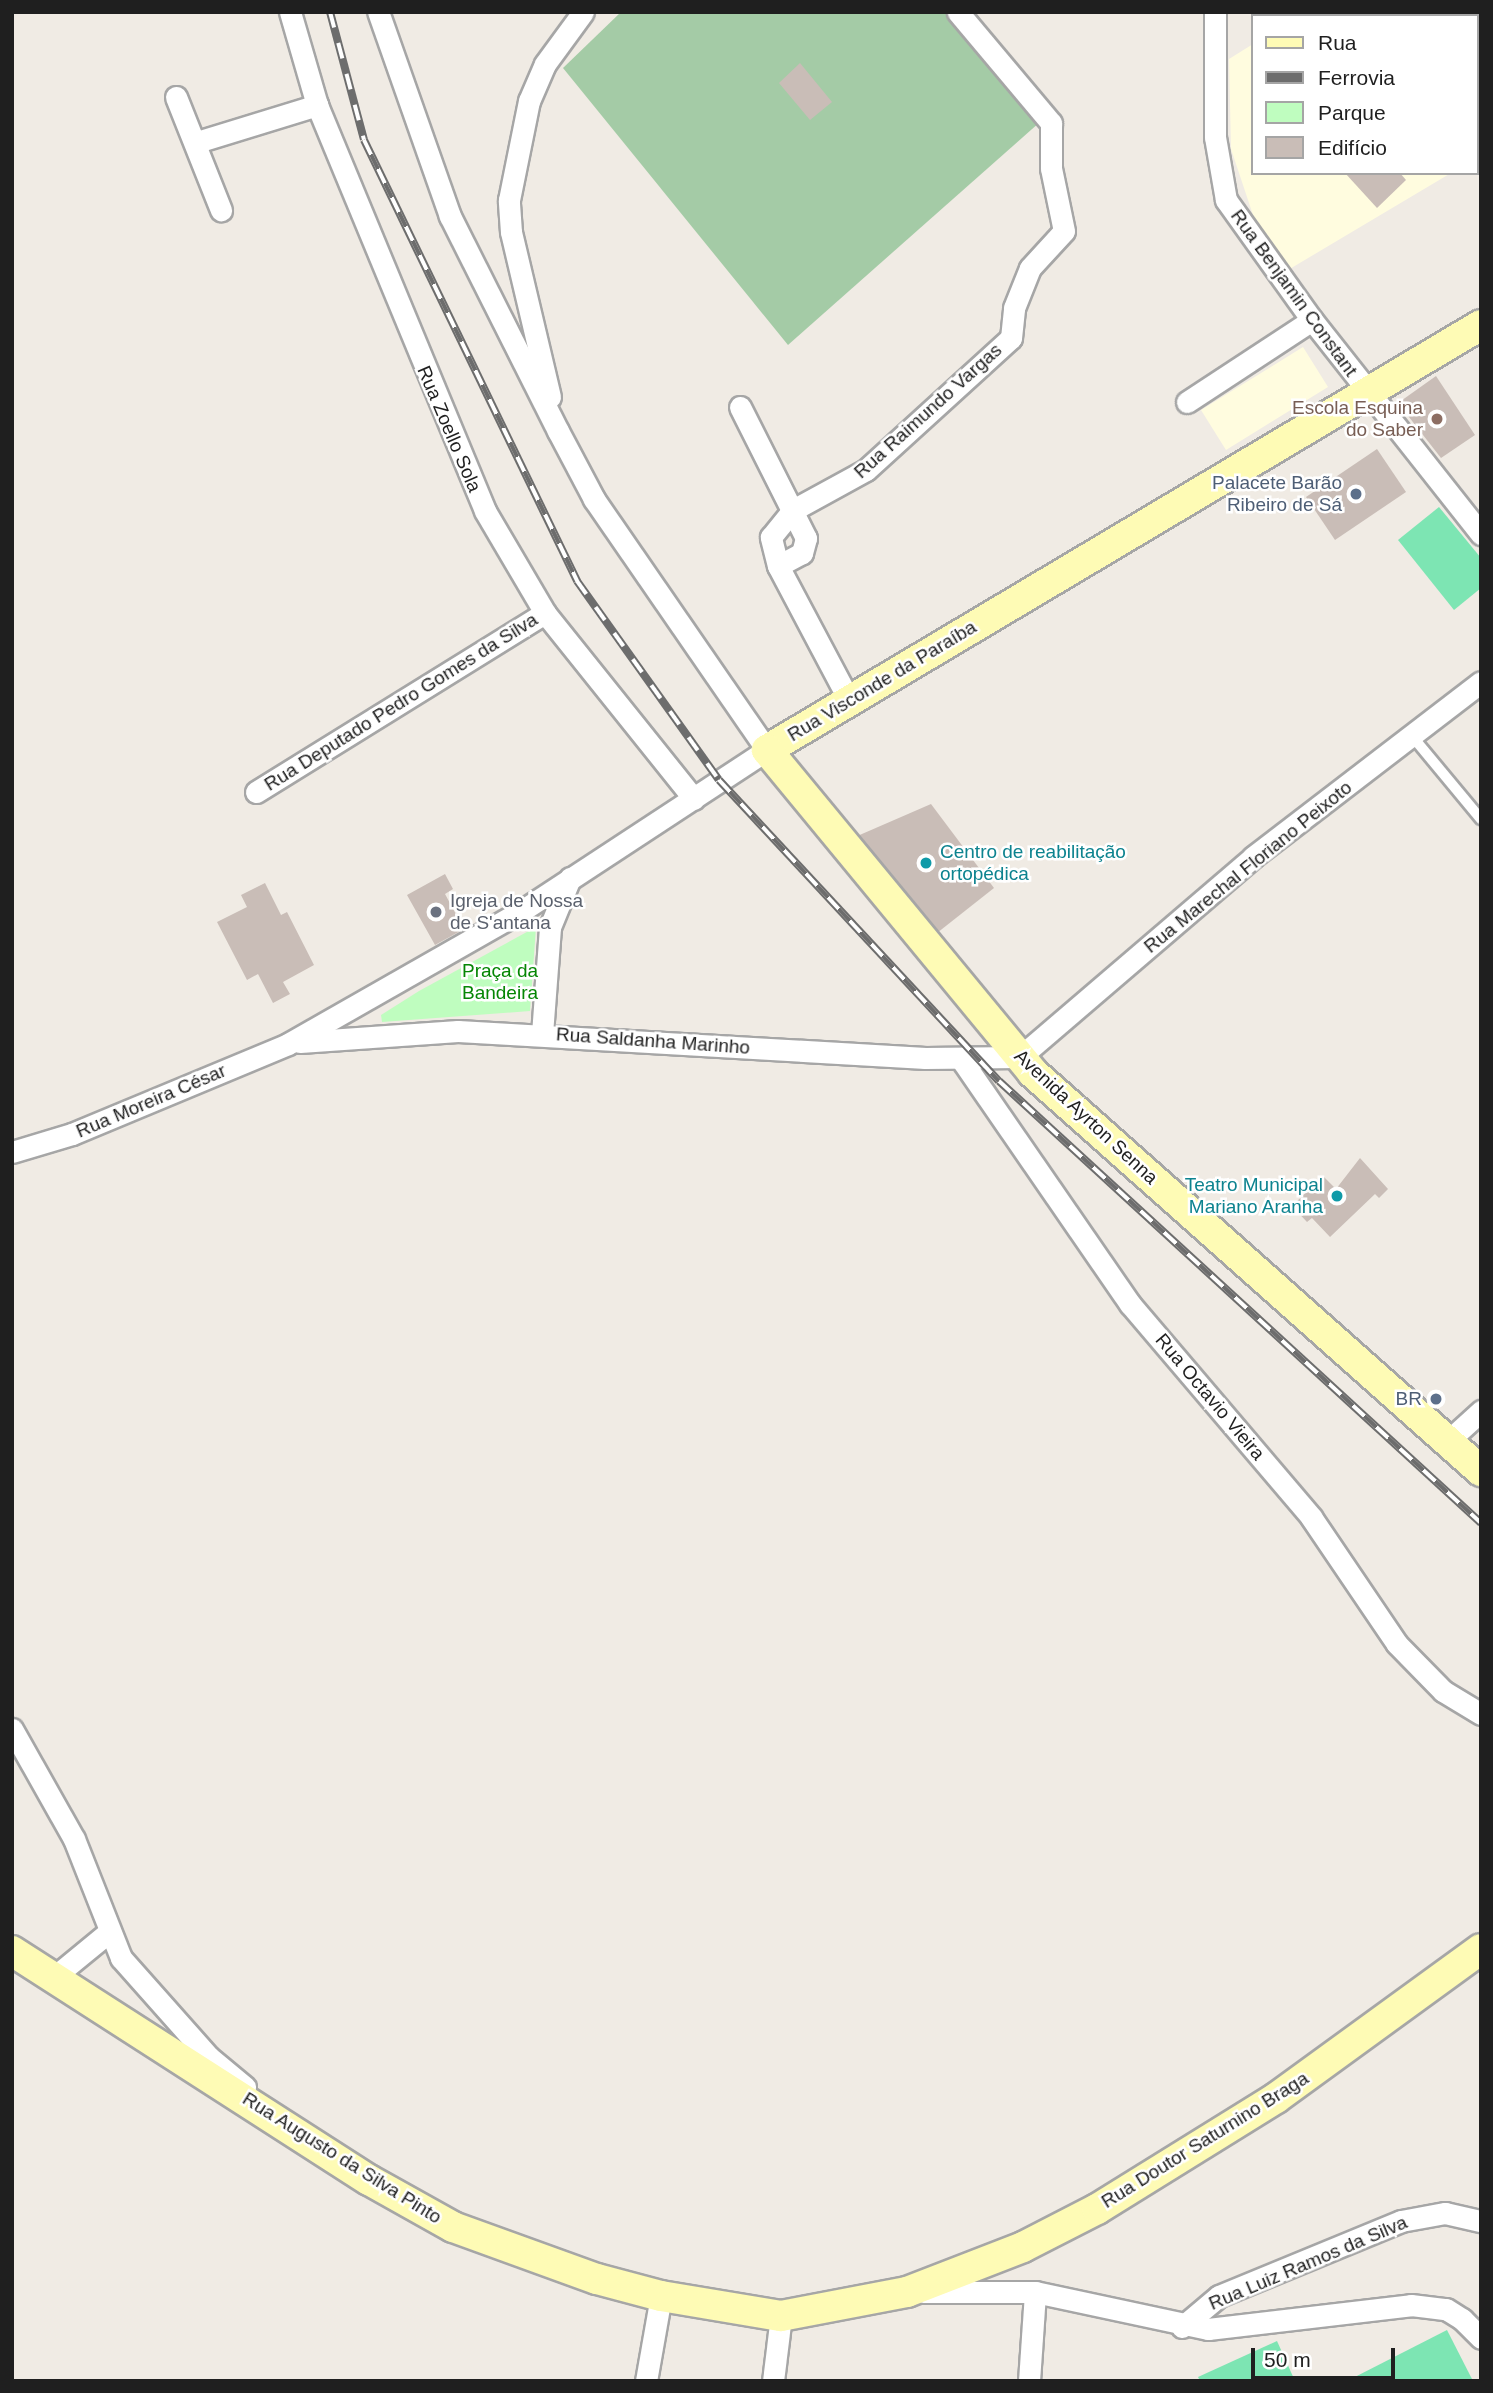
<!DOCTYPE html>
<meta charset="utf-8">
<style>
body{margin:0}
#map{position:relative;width:1493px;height:2393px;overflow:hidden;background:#f0ebe4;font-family:Arial,sans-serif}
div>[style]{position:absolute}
.education>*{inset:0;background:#fffcdf}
.cemetery>*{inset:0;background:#a4cba6}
.park>*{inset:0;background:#bffdbf}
.pitch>*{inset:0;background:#7de5b3}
.building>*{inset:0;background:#c9bdb7}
.roads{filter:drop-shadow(2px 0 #a6a6a6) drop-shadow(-2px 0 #a6a6a6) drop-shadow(0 2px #a6a6a6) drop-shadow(0 -2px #a6a6a6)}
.lane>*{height:10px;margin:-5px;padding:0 5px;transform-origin:5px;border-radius:5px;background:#fff}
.street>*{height:21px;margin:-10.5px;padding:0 10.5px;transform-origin:10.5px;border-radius:10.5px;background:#fff}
.secondary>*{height:30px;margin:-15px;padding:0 15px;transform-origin:15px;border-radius:15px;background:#fefbb5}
.rail>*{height:8px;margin-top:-4px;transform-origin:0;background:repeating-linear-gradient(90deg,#fff 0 16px,#6d6d6d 0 32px);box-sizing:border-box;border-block:2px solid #6d6d6d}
.dots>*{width:19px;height:19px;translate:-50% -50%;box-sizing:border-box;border:4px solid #fff;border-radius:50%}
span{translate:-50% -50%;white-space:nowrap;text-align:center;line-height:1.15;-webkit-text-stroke:5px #fff;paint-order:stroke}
.street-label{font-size:19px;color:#1f1f1f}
.education-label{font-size:19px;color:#785e54}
.right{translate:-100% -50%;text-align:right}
.service-label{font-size:19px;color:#4e5e75}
.culture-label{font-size:19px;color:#0d838f}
.left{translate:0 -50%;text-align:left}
.worship-label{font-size:19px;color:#5b616d}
.park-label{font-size:19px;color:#058604}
.frame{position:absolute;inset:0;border:14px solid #1f1f1f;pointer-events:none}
.legend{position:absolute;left:1251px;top:14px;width:228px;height:161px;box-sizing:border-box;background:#fff;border:2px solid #a5a5a5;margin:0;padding:9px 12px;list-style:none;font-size:21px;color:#1f1f1f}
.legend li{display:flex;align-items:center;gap:14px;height:35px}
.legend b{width:35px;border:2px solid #a5a5a5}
.scale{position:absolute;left:1251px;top:2348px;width:144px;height:32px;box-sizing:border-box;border:4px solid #1f1f1f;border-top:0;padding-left:9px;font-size:21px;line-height:24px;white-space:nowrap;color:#1f1f1f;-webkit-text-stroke:5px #fff;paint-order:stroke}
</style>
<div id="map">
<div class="education">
<i style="clip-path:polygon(1253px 44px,1253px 173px,1451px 173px,1288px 270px,1256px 224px,1231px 149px,1229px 59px)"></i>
<i style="clip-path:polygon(1303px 347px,1328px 387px,1226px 450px,1201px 410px)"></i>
</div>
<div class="cemetery">
<i style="clip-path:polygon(621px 12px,944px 12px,1040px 122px,788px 345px,563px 68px)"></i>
</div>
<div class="park">
<i style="clip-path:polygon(536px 927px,530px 1011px,382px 1022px,381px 1015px,419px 991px)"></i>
</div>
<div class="pitch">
<i style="clip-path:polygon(1439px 507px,1481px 558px,1481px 588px,1454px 610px,1398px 540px)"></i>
<i style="clip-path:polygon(1447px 2330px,1473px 2381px,1347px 2381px)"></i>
<i style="clip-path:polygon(1277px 2341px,1295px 2381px,1200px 2381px,1198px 2377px)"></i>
</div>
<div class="building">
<i style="clip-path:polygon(1327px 12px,1341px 12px,1344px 16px,1323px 16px)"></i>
<i style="clip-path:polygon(800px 63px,832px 102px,810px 120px,779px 83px)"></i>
<i style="clip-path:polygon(1345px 173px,1400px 173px,1406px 180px,1377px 208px)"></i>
<i style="clip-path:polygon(1436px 376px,1475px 435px,1441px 458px,1398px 403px)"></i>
<i style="clip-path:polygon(1377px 449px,1406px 492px,1335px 540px,1306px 497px)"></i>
<i style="clip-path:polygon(931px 804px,994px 888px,937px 933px,855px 837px)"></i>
<i style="clip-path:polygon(445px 874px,453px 889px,445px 894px,464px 929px,435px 945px,407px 895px)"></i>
<i style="clip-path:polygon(265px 883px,281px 915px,287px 912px,314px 965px,283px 982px,290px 994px,273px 1003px,258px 974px,247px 980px,217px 922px,247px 907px,241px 895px)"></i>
<i style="clip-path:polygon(1360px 1158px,1388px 1189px,1379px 1198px,1375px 1194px,1330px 1237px,1312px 1218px,1307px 1222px,1292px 1206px,1323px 1176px,1336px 1189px)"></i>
</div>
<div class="roads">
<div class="lane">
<i style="left:1412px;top:736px;width:108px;rotate:50.3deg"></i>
</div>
<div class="street">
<i style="left:290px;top:12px;width:97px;rotate:73.8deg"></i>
<i style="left:317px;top:105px;width:439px;rotate:67.5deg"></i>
<i style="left:485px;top:511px;width:118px;rotate:59.5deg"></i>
<i style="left:545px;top:613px;width:238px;rotate:51.3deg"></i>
<i style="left:1215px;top:12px;width:125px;rotate:90deg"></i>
<i style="left:1215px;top:137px;width:64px;rotate:80.1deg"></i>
<i style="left:1226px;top:200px;width:148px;rotate:54.4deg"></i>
<i style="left:1312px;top:320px;width:273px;rotate:51.7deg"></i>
<i style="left:1386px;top:12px;width:5px;rotate:53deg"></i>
<i style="left:176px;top:97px;width:122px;rotate:68.3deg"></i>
<i style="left:1477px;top:110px;width:6px;rotate:45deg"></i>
<i style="left:197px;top:142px;width:126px;rotate:-17.1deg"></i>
<i style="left:550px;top:397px;width:170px;rotate:-103.3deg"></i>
<i style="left:511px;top:232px;width:32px;rotate:-94deg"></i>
<i style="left:509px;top:200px;width:101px;rotate:-78.6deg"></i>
<i style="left:529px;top:101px;width:40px;rotate:-66.6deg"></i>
<i style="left:545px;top:64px;width:64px;rotate:-53.8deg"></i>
<i style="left:1187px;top:402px;width:149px;rotate:-33.3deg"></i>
<i style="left:740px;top:407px;width:147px;rotate:63.3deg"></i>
<i style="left:806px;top:538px;width:16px;rotate:105deg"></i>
<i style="left:802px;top:553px;width:27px;rotate:152deg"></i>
<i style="left:849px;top:700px;width:152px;rotate:-117.9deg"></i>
<i style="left:778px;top:566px;width:30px;rotate:-104deg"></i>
<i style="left:771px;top:537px;width:35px;rotate:-51deg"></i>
<i style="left:793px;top:510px;width:83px;rotate:-28.7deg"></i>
<i style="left:866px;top:470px;width:196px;rotate:-42.3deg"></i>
<i style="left:1011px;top:338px;width:30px;rotate:-84deg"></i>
<i style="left:1014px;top:308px;width:43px;rotate:-68.2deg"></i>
<i style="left:1030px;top:268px;width:50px;rotate:-47.4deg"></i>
<i style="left:1064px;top:231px;width:64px;rotate:-101.7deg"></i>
<i style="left:1051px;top:168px;width:45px;rotate:-90deg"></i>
<i style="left:1051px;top:123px;width:145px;rotate:-130deg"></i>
<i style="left:256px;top:792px;width:340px;rotate:-31.8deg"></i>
<i style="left:542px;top:1034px;width:107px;rotate:-85.7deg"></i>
<i style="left:550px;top:927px;width:53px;rotate:-67.8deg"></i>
<i style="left:300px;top:1042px;width:158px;rotate:-4deg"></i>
<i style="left:458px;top:1031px;width:468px;rotate:3.3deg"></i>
<i style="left:925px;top:1058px;width:95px;rotate:-0.6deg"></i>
<i style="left:1020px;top:1057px;width:307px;rotate:-40.6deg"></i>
<i style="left:1253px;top:857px;width:287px;rotate:-37.5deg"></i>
<i style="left:961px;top:1059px;width:298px;rotate:55.4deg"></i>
<i style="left:1130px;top:1304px;width:280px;rotate:49.6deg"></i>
<i style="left:1311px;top:1517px;width:153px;rotate:55.9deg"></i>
<i style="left:1397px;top:1644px;width:66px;rotate:45.6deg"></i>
<i style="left:1443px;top:1691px;width:44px;rotate:31.2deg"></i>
<i style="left:12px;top:1152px;width:63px;rotate:-16.7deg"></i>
<i style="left:72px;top:1134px;width:234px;rotate:-22.6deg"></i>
<i style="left:288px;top:1044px;width:271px;rotate:-29.7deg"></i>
<i style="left:523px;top:910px;width:292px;rotate:-33.3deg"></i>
<i style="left:767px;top:750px;width:305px;rotate:-124.6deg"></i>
<i style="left:594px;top:499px;width:77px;rotate:-117.9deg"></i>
<i style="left:558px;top:431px;width:241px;rotate:-116.7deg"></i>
<i style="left:450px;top:216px;width:216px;rotate:-109.4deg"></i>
<i style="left:1448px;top:1441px;width:45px;rotate:-42.3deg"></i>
<i style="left:12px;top:1729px;width:126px;rotate:60.6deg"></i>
<i style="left:74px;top:1839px;width:128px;rotate:68.4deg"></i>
<i style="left:121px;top:1958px;width:132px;rotate:48.4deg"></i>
<i style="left:209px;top:2057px;width:47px;rotate:39.8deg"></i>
<i style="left:54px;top:1977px;width:72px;rotate:-39.4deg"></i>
<i style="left:923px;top:2292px;width:112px"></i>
<i style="left:1035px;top:2292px;width:177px;rotate:12.1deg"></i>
<i style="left:1208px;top:2329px;width:204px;rotate:-6.7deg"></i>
<i style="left:1411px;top:2305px;width:35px;rotate:7deg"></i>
<i style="left:1446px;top:2309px;width:19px;rotate:32deg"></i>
<i style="left:1462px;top:2319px;width:27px;rotate:45deg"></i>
<i style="left:1182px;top:2327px;width:48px;rotate:-40deg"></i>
<i style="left:1219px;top:2296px;width:197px;rotate:-22.4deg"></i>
<i style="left:1401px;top:2221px;width:45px;rotate:-10.3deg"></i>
<i style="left:1445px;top:2213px;width:37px;rotate:13deg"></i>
<i style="left:646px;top:2381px;width:86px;rotate:-80deg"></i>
<i style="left:773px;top:2381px;width:65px;rotate:-83deg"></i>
<i style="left:1029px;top:2381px;width:89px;rotate:-86.1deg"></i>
</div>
<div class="secondary">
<i style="left:1481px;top:325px;width:831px;rotate:149.24deg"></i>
<i style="left:767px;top:750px;width:417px;rotate:50.5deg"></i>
<i style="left:1032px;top:1072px;width:601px;rotate:41.63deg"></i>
<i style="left:12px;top:1951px;width:424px;rotate:32.7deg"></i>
<i style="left:369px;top:2180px;width:96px;rotate:29.2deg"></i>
<i style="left:453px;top:2227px;width:153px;rotate:19.9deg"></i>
<i style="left:597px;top:2279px;width:66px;rotate:14.9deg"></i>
<i style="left:661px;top:2296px;width:122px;rotate:9.5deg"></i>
<i style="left:781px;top:2316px;width:128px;rotate:-10.8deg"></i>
<i style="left:907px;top:2292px;width:124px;rotate:-21.2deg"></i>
<i style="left:1023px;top:2247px;width:83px;rotate:-27.2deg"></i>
<i style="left:1097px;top:2209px;width:211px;rotate:-31.8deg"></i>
<i style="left:1276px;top:2098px;width:253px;rotate:-36deg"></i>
</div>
</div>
<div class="rail">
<i style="left:330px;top:12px;width:132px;rotate:75.1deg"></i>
<i style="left:364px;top:140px;width:490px;rotate:64.2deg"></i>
<i style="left:577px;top:581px;width:244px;rotate:54.5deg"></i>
<i style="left:719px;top:780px;width:411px;rotate:47.1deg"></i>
<i style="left:999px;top:1081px;width:654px;rotate:42.52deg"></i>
</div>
<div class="dots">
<i style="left:1437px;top:419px;background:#8d6e63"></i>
<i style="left:1356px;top:494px;background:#5c6f8a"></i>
<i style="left:926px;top:863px;background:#0f9aa8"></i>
<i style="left:436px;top:912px;background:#6b7280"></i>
<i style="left:1337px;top:1196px;background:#0f9aa8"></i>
<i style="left:1436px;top:1399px;background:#5c6f8a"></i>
</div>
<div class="street-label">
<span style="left:1294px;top:293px;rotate:54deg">Rua Benjamin Constant</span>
<span style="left:928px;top:411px;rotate:-42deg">Rua Raimundo Vargas</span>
<span style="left:449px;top:429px;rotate:67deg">Rua Zoello Sola</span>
<span style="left:882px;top:681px;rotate:-31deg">Rua Visconde da Paraíba</span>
<span style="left:401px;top:702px;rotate:-32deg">Rua Deputado Pedro Gomes da Silva</span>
<span style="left:1248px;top:867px;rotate:-39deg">Rua Marechal Floriano Peixoto</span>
<span style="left:653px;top:1041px;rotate:4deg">Rua Saldanha Marinho</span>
<span style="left:151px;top:1101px;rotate:-23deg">Rua Moreira César</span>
<span style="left:1086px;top:1117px;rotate:43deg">Avenida Ayrton Senna</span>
<span style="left:1210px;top:1397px;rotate:50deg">Rua Octavio Vieira</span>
<span style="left:1205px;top:2140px;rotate:-32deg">Rua Doutor Saturnino Braga</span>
<span style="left:342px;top:2158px;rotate:32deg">Rua Augusto da Silva Pinto</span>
<span style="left:1308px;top:2263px;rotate:-23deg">Rua Luiz Ramos da Silva</span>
</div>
<div class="education-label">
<span class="right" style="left:1423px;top:419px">Escola Esquina<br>do Saber</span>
</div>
<div class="service-label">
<span class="right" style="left:1342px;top:494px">Palacete Barão<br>Ribeiro de Sá</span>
<span class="right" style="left:1422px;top:1399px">BR</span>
</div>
<div class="culture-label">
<span class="left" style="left:940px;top:863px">Centro de reabilitação<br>ortopédica</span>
<span class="right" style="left:1323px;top:1196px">Teatro Municipal<br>Mariano Aranha</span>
</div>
<div class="worship-label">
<span class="left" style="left:450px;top:912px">Igreja de Nossa<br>de S'antana</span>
</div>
<div class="park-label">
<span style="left:500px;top:982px">Praça da<br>Bandeira</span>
</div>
<div class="frame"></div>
<ul class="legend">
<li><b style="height:9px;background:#fefbb5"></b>Rua</li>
<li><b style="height:9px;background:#6d6d6d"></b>Ferrovia</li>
<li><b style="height:19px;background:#bffdbf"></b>Parque</li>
<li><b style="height:19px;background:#c9bdb7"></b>Edifício</li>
</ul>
<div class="scale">50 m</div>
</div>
